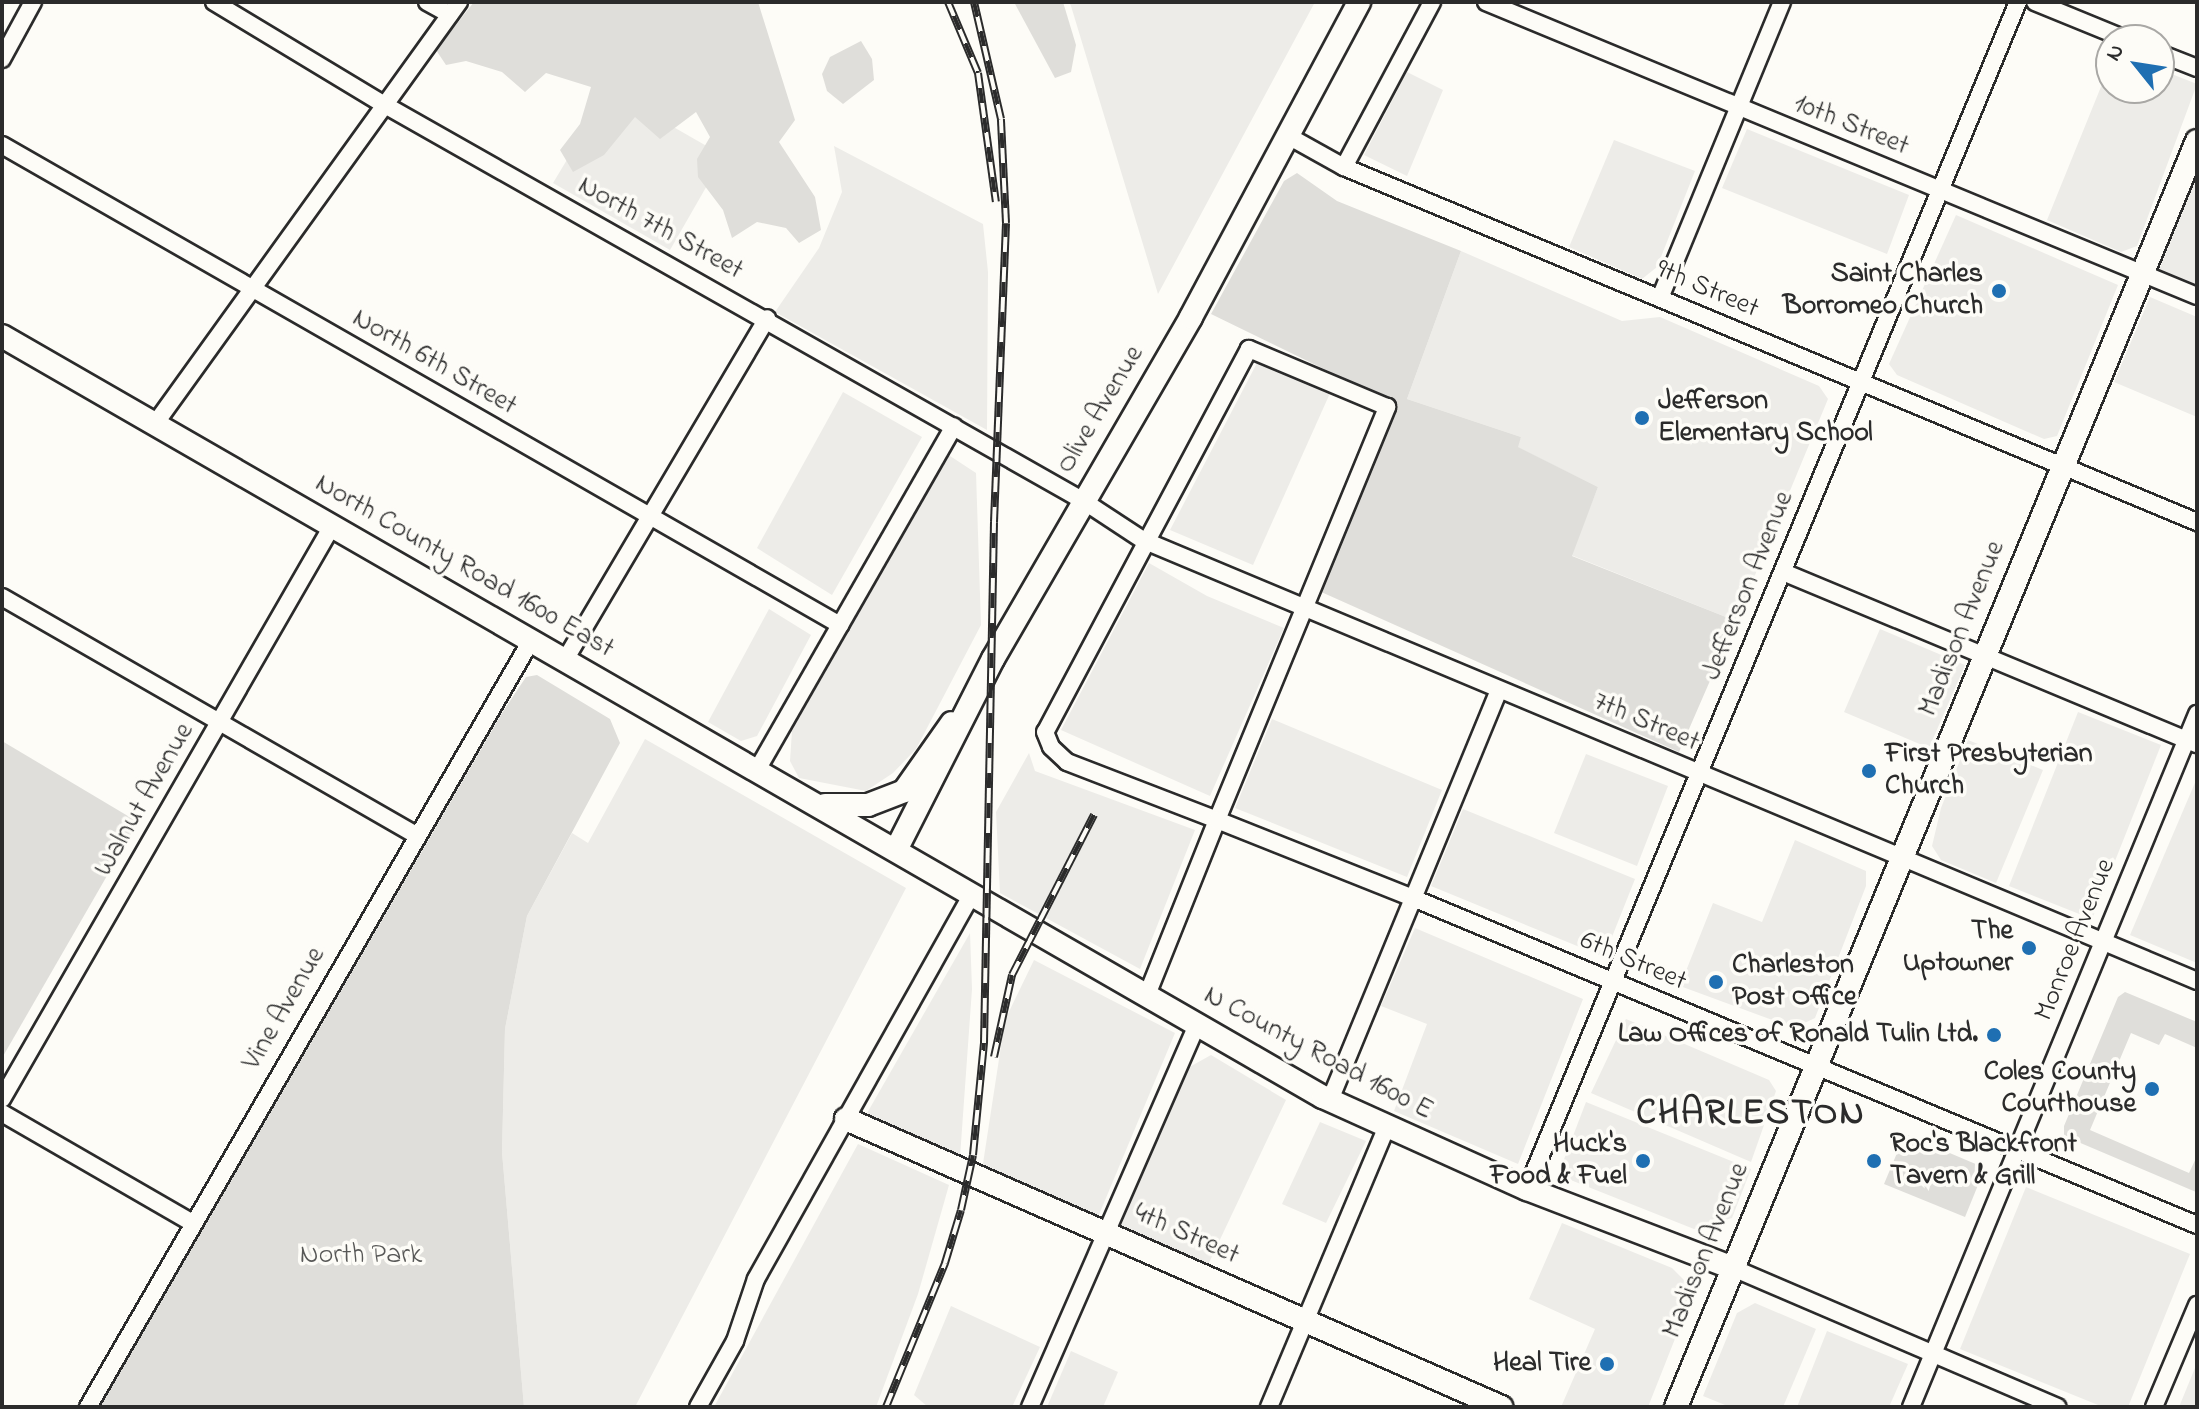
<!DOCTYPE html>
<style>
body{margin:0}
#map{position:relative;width:2199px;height:1409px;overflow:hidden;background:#fdfcf7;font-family:"Indie Flower",sans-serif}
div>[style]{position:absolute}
.built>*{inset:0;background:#edece8}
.green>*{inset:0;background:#dfdeda}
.roads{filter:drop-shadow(2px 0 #2b2b2b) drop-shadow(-2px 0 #2b2b2b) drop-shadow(0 2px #2b2b2b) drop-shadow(0 -2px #2b2b2b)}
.street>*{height:16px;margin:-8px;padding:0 8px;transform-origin:8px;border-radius:8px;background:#fdfcf7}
.secondary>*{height:22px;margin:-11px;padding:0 11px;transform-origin:11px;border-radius:11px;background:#fdfcf7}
.rail>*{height:8px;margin-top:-4px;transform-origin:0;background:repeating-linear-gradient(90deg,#fdfcf7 0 15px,#2b2b2b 0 30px);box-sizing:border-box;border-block:2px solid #2b2b2b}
.dots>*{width:22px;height:22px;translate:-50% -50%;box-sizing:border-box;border:4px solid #fdfcf7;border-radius:50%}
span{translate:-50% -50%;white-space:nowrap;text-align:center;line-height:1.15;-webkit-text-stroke:7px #fdfcf7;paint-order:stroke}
.street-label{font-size:28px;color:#2b2b2b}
.poi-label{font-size:28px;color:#2b2b2b;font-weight:700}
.right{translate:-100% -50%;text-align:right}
.left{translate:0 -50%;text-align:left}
.park-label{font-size:28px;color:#585857}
.district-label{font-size:36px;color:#2b2b2b;font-weight:700;letter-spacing:2px}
.frame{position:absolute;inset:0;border:4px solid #2b2b2b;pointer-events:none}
.north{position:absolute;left:2095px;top:24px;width:80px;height:80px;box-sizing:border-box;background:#fdfcf7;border:2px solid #a9a8a5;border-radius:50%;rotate:300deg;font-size:22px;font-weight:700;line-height:32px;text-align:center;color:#2b2b2b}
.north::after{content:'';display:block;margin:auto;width:28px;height:36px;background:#1f6fb2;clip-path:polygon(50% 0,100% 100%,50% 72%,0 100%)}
</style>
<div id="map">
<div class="built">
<i style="clip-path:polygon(1069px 2px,1315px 2px,1158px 294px,1071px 6px)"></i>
<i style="clip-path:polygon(2111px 62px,2111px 88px,2159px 88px,2159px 69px,2197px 84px,2137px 246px,2121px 252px,2047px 220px)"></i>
<i style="clip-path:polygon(1407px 72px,1443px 90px,1407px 176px,1364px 155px)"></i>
<i style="clip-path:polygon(609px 90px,724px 156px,670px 250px,553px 183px)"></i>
<i style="clip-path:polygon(1747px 129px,1909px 195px,1887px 254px,1722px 188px)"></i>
<i style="clip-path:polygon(1614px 140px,1695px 171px,1657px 267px,1642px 279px,1569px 247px)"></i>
<i style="clip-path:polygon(834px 146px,983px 224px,988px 272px,987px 430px,775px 312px,819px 248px,842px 192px)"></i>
<i style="clip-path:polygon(2197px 176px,2197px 285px,2159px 270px)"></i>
<i style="clip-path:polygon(1956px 215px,2118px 285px,2057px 436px,2044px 439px,1897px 375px,1889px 364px)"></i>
<i style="clip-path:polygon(1461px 251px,1622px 321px,1660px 317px,1819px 386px,1828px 399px,1736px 621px,1571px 555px,1598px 487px,1517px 447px,1521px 437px,1407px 399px)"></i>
<i style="clip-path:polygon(2150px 297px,2197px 317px,2197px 417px,2114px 382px)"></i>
<i style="clip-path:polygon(1258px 361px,1331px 391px,1253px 565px,1170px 530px)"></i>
<i style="clip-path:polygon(843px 392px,922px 437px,832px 595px,757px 548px)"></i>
<i style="clip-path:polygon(947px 454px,976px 473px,981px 625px,916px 749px,893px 773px,866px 791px,799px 778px,790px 761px,792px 731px)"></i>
<i style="clip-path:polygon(1149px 563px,1207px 596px,1284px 628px,1210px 796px,1061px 730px)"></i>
<i style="clip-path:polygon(769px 609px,811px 635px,757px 736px,741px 741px,708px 722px)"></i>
<i style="clip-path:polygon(1880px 629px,1965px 665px,1929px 748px,1844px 712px)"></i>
<i style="clip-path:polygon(2078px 712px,2161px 745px,2092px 919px,2009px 886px)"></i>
<i style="clip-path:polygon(1272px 719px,1442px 790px,1407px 877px,1235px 808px)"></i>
<i style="clip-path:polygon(645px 739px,906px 888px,635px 1407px,524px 1407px,502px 1152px,505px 1029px,527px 916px,572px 833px,588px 843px)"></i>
<i style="clip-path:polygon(1968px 740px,2043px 770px,1996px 883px,1941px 860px,1932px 846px,1941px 808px)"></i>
<i style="clip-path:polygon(1029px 753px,1035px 771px,1195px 830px,1140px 969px,1000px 893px,996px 812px)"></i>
<i style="clip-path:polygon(1586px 754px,1668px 786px,1637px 866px,1554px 833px)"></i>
<i style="clip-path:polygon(2197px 778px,2197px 963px,2130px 935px)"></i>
<i style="clip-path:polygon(1463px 809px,1635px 879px,1604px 957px,1431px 886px)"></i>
<i style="clip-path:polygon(1795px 840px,1866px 871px,1866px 886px,1815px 1018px,1794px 1028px,1680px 986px,1713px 903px,1762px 922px)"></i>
<i style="clip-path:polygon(1415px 928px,1583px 999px,1518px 1164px,1394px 1111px,1427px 1024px,1381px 1006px)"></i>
<i style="clip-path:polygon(970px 933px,972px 989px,960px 1157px,866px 1115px)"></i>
<i style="clip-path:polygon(1034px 960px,1175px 1033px,1098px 1217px,982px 1170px,1005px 1020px)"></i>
<i style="clip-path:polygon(1626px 1019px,1769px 1080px,1776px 1091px,1751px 1162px,1591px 1093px)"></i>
<i style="clip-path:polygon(1211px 1055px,1286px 1100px,1207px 1267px,1120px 1228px,1186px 1069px)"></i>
<i style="clip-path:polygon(1586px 1102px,1751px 1169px,1732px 1218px,1694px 1229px,1558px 1175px)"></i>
<i style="clip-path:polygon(1320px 1122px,1366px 1141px,1326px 1223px,1282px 1204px)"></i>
<i style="clip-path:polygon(858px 1144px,949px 1185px,918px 1294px,876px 1407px,714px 1407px)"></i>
<i style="clip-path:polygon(2026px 1187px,2190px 1254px,2128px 1407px,2103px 1407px,1960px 1349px)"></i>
<i style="clip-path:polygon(1562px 1223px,1672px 1268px,1689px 1285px,1686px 1311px,1648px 1407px,1561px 1407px,1595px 1329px,1529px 1299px)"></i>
<i style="clip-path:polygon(1755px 1303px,1816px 1329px,1783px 1407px,1730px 1407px,1703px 1396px,1737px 1313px)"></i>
<i style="clip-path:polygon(951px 1306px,1040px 1347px,1012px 1407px,928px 1407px,914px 1395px)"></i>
<i style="clip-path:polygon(1827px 1331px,1908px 1364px,1889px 1407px,1797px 1407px)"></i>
<i style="clip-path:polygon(1071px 1351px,1118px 1372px,1103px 1407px,1047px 1407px)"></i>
<i style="clip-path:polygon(2197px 1363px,2197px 1407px,2179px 1407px)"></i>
</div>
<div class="green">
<i style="clip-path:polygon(474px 2px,758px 2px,795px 120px,779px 142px,815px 197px,821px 230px,799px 243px,786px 228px,757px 222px,732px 238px,723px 210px,698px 177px,697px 159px,710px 137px,696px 112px,660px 139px,635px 117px,604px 155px,573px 172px,560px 150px,580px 124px,591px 87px,546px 73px,525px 92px,502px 72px,466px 61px,446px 65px,436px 50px)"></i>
<i style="clip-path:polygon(1014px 2px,1063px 2px,1076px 45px,1071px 72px,1055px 78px)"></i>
<i style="clip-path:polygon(861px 41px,872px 59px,874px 80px,843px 104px,827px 91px,822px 74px,830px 57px)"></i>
<i style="clip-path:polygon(1297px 173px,1337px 201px,1461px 251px,1407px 399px,1521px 437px,1518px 447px,1598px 487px,1572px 556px,1736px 621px,1679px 752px,1319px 591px,1398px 405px,1211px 314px,1284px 181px)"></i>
<i style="clip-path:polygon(537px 675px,610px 719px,620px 743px,527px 916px,505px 1029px,502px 1152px,524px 1407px,100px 1407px,502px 713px,526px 677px)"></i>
<i style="clip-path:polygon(2px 741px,138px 822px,2px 1058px)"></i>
<i style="clip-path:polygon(2125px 992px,2197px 1022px,2197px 1048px,2165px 1034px,2159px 1045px,2131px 1033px,2090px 1130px,2189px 1173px,2197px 1156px,2196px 1192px,2064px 1136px,2064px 1126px,2118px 997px)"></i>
<i style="clip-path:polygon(1905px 1134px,1985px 1168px,1965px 1217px,1884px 1184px)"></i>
</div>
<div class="roads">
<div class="street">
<i style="left:214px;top:2px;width:200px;rotate:31.1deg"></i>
<i style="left:385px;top:105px;width:801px;rotate:29.54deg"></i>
<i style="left:1082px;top:500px;width:73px;rotate:33.3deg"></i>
<i style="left:1143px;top:540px;width:1143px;rotate:22.7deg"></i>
<i style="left:427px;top:2px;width:26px;rotate:29deg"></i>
<i style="left:1486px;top:2px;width:769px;rotate:22.47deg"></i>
<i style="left:2035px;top:2px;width:100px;rotate:22.2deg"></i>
<i style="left:2159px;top:53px;width:41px;rotate:21.5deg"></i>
<i style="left:2px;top:59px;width:65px;rotate:-61.5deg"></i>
<i style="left:1288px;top:136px;width:64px;rotate:29deg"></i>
<i style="left:1344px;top:167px;width:924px;rotate:22.6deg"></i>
<i style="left:2px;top:145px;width:966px;rotate:29.8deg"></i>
<i style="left:1344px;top:167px;width:187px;rotate:-61.9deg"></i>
<i style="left:1660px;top:298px;width:320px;rotate:-67.6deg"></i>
<i style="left:155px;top:424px;width:520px;rotate:-54.23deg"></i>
<i style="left:1783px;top:572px;width:448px;rotate:22.6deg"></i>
<i style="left:2px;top:597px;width:479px;rotate:29.9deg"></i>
<i style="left:565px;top:660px;width:397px;rotate:-59.4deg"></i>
<i style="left:757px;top:770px;width:396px;rotate:-60.2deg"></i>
<i style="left:1147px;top:995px;width:188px;rotate:-68.2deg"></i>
<i style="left:1217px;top:820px;width:447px;rotate:-67.6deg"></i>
<i style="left:1387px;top:407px;width:150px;rotate:-157.2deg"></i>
<i style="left:1249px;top:349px;width:434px;rotate:118deg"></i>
<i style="left:1045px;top:732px;width:16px;rotate:68deg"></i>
<i style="left:1051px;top:747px;width:22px;rotate:43deg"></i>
<i style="left:1067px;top:762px;width:161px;rotate:21.1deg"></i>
<i style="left:1217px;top:820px;width:211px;rotate:21.7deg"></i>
<i style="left:1413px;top:898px;width:849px;rotate:22.64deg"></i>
<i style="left:2px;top:1099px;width:661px;rotate:-60.06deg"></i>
<i style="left:1330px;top:1100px;width:443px;rotate:-67.6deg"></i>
<i style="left:2px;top:1113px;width:218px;rotate:30deg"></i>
<i style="left:1527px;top:1189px;width:1285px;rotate:-67.53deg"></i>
<i style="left:1733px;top:1268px;width:353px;rotate:23.2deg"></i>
<i style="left:88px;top:1407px;width:887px;rotate:-59.97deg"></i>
<i style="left:698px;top:1407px;width:76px;rotate:-60.7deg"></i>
<i style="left:735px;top:1341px;width:65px;rotate:-71.3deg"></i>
<i style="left:756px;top:1279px;width:441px;rotate:-60.7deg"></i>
<i style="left:1030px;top:1407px;width:418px;rotate:-66.4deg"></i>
<i style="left:1269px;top:1407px;width:302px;rotate:-67.2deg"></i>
<i style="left:1911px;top:1407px;width:750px;rotate:-67.57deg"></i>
<i style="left:2154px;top:1407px;width:111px;rotate:-67.1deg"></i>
</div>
<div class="secondary">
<i style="left:2px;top:336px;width:1525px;rotate:29.95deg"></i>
<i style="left:1323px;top:1097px;width:224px;rotate:24.3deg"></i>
<i style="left:1527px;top:1189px;width:221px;rotate:21deg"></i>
<i style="left:825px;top:805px;width:43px"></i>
<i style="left:868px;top:805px;width:39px;rotate:-21deg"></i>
<i style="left:904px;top:791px;width:83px;rotate:-54.8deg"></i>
<i style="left:896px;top:850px;width:214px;rotate:-63.1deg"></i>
<i style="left:993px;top:659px;width:395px;rotate:-59.9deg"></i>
<i style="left:1191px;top:317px;width:357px;rotate:-61.9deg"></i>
<i style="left:846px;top:1119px;width:716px;rotate:23.73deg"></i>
<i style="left:1676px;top:1407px;width:1369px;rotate:-67.63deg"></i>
</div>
</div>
<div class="rail">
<i style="left:948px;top:2px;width:77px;rotate:67.1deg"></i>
<i style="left:978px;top:73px;width:130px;rotate:82.1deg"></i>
<i style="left:994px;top:1057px;width:84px;rotate:-77.6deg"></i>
<i style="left:1012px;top:975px;width:180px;rotate:-62.9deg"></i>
<i style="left:886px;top:1407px;width:156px;rotate:-67.7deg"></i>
<i style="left:945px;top:1263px;width:55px;rotate:-73.2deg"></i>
<i style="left:961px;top:1210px;width:56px;rotate:-77.7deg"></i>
<i style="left:973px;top:1155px;width:113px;rotate:-84.4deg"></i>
<i style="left:984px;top:1043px;width:521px;rotate:-88.9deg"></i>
<i style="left:994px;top:522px;width:299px;rotate:-87.7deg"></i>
<i style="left:1006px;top:223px;width:104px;rotate:-92.8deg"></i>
<i style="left:1001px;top:119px;width:120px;rotate:-103deg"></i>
</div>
<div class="dots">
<i style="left:1999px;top:291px;background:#1f6fb2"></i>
<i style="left:1642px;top:418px;background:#1f6fb2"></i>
<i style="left:1869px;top:771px;background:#1f6fb2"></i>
<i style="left:2029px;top:948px;background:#1f6fb2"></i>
<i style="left:1716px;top:982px;background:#1f6fb2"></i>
<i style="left:1994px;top:1035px;background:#1f6fb2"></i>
<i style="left:2152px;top:1089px;background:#1f6fb2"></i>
<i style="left:1643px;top:1161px;background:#1f6fb2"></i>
<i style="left:1874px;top:1161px;background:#1f6fb2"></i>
<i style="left:1607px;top:1364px;background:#1f6fb2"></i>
</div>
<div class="street-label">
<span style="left:1851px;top:126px;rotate:22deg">10th Street</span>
<span style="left:660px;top:229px;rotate:29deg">North 7th Street</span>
<span style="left:1707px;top:290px;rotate:23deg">9th Street</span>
<span style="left:434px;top:363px;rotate:30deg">North 6th Street</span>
<span style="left:1101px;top:410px;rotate:-59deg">Olive Avenue</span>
<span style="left:464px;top:567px;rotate:30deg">North County Road 1600 East</span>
<span style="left:1749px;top:586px;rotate:-68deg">Jefferson Avenue</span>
<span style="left:1963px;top:629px;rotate:-68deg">Madison Avenue</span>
<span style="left:1646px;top:723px;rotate:23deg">7th Street</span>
<span style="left:145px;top:800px;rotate:-60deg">Walnut Avenue</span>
<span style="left:2076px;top:940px;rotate:-68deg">Monroe Avenue</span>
<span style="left:1633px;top:962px;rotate:23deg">6th Street</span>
<span style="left:285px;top:1009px;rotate:-60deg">Vine Avenue</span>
<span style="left:1318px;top:1054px;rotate:28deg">N County Road 1600 E</span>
<span style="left:1186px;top:1235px;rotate:24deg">4th Street</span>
<span style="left:1707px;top:1251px;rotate:-68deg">Madison Avenue</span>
</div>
<div class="poi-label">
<span class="right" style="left:1983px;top:291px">Saint Charles<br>Borromeo Church</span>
<span class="left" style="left:1658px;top:418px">Jefferson<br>Elementary School</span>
<span class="left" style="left:1885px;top:771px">First Presbyterian<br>Church</span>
<span class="right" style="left:2013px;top:948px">The<br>Uptowner</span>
<span class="left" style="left:1732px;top:982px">Charleston<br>Post Office</span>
<span class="right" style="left:1978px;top:1035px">Law Offices of Ronald Tulin Ltd.</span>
<span class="right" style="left:2136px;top:1089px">Coles County<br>Courthouse</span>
<span class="right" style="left:1627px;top:1161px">Huck's<br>Food &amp; Fuel</span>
<span class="left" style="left:1890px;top:1161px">Roc's Blackfront<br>Tavern &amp; Grill</span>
<span class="right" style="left:1591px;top:1364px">Heal Tire</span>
</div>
<div class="park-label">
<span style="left:361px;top:1256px">North Park</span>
</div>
<div class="district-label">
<span style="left:1751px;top:1115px">CHARLESTON</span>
</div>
<div class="frame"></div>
<div class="north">N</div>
</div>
